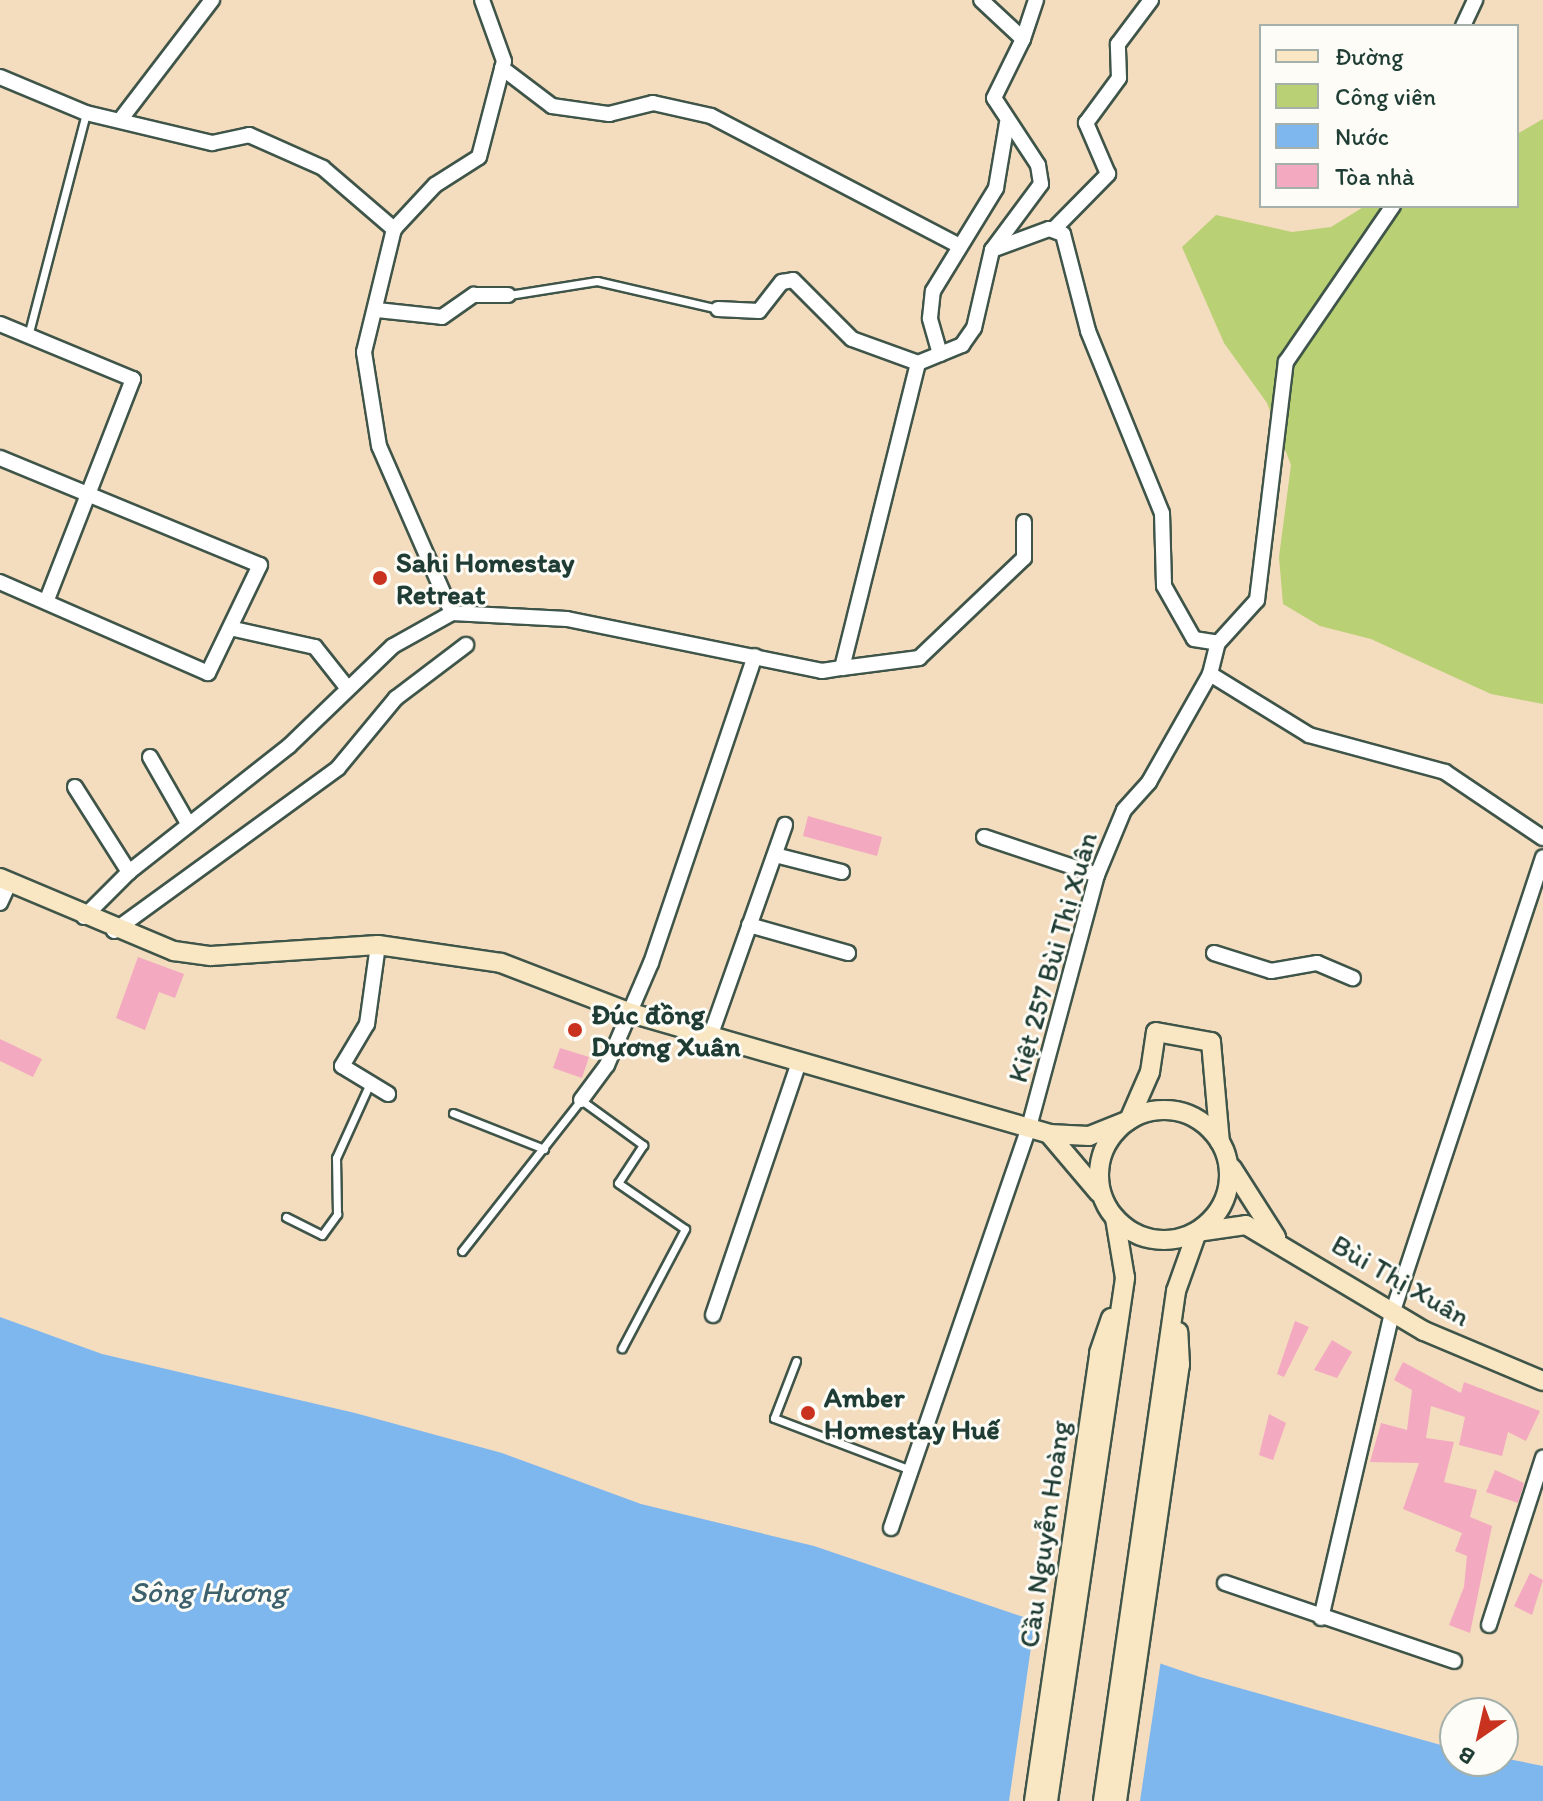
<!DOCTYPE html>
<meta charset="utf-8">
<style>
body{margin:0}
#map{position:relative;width:1543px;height:1801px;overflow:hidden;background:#f4dcbe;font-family:Itim,sans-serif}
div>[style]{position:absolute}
.green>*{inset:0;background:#b9d075}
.water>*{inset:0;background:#7eb6ee}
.pier>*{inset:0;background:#f4dcbe}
.building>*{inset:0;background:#f3a9c0}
.roads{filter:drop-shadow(2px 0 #3f5549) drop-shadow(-2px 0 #3f5549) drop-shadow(0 2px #3f5549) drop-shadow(0 -2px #3f5549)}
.lane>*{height:7px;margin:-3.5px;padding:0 3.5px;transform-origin:3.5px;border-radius:3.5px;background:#fff}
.street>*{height:14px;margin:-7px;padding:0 7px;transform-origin:7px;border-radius:7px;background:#fff}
.secondary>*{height:18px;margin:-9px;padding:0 9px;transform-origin:9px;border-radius:9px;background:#f9e7c3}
.secondary>.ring{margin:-9px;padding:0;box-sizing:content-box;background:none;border:18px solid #f9e7c3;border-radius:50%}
.dots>*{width:22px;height:22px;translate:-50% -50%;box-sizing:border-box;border:4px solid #fdfcf7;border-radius:50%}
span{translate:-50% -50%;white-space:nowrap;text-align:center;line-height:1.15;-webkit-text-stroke:6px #fdfcf7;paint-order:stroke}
.poi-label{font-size:28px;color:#1f3d34;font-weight:700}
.left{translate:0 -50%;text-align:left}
.street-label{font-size:28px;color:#1f3d34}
.water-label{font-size:30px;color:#3c616c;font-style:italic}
.legend{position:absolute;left:1259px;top:24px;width:260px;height:184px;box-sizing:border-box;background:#fdfcf7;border:2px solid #a4b0a9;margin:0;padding:10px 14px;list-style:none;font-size:24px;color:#1f3d34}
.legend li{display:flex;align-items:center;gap:16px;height:40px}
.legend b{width:40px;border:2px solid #a4b0a9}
.north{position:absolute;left:1439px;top:1697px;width:80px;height:80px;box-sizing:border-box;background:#fdfcf7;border:2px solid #a4b0a9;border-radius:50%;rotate:214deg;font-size:22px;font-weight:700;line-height:32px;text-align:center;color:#1f3d34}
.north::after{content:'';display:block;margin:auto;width:28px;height:36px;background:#c8321e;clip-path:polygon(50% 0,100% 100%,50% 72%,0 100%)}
</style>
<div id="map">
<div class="green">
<i style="clip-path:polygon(1543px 119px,1543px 704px,1491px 694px,1371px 639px,1320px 626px,1283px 604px,1279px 557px,1291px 465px,1267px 403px,1224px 343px,1182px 247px,1216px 215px,1292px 232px,1331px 227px,1365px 206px,1517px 206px,1517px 134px)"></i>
</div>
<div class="water">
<i style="clip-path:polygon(0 1317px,102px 1354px,355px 1413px,502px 1453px,641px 1504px,814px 1546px,1200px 1677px,1455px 1749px,1455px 1761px,1503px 1758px,1543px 1766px,1543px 1801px,0 1801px)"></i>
</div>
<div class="pier">
<i style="clip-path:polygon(1035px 1619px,1161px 1660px,1140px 1801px,1009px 1801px)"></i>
</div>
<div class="building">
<i style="clip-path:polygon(808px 816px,882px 837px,877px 856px,803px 836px)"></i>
<i style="clip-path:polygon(138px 957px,184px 974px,175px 998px,159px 992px,145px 1030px,116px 1018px)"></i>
<i style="clip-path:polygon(0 1039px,42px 1059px,33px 1077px,0 1061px)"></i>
<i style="clip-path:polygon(560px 1048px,589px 1057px,582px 1078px,553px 1068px)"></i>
<i style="clip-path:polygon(1295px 1321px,1309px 1327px,1284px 1377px,1277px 1374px)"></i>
<i style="clip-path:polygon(1332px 1340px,1352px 1352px,1337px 1378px,1314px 1370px)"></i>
<i style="clip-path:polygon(1403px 1362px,1461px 1393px,1464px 1382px,1540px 1411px,1526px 1441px,1508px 1432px,1502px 1456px,1459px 1445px,1465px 1417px,1431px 1406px,1426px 1438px,1454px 1442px,1444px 1482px,1477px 1490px,1470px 1517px,1492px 1526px,1470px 1633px,1449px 1625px,1464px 1587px,1467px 1556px,1455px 1551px,1462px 1533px,1403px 1509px,1419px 1463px,1370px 1462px,1381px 1423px,1407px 1430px,1412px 1390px,1394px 1380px)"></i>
<i style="clip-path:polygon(1269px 1414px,1286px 1423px,1273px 1460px,1259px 1455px)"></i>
<i style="clip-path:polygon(1495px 1470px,1524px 1483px,1518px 1503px,1486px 1492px)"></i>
<i style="clip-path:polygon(1530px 1573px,1543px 1580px,1532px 1615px,1514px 1606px)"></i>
</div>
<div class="roads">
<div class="lane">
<i style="left:509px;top:295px;width:89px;rotate:-9deg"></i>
<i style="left:597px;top:281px;width:124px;rotate:13deg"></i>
<i style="left:28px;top:336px;width:230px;rotate:-75.4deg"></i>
<i style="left:453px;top:1113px;width:98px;rotate:21.6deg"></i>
<i style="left:286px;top:1217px;width:40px;rotate:26.6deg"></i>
<i style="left:322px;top:1235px;width:26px;rotate:-54deg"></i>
<i style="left:337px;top:1214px;width:56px;rotate:-91deg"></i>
<i style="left:336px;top:1158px;width:82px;rotate:-65.6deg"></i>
<i style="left:462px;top:1251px;width:192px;rotate:-51.8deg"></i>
<i style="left:581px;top:1100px;width:77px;rotate:36deg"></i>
<i style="left:643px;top:1145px;width:45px;rotate:123.3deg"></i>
<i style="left:618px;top:1183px;width:81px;rotate:34.5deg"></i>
<i style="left:685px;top:1229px;width:135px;rotate:117.9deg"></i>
<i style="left:796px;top:1361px;width:61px;rotate:111.1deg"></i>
<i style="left:774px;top:1418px;width:147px;rotate:20.8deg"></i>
</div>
<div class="street">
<i style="left:1463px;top:26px;width:29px;rotate:-65deg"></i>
<i style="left:1023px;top:39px;width:41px;rotate:-71.6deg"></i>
<i style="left:502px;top:68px;width:63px;rotate:37.2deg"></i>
<i style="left:552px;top:106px;width:58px;rotate:8deg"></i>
<i style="left:609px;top:114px;width:45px;rotate:-14deg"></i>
<i style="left:653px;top:103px;width:59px;rotate:12.6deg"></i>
<i style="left:711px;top:116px;width:279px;rotate:27.6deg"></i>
<i style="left:0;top:77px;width:93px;rotate:22.7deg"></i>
<i style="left:86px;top:113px;width:130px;rotate:13.4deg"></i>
<i style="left:212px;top:143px;width:38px;rotate:-12deg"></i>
<i style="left:249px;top:135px;width:81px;rotate:24deg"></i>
<i style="left:323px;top:168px;width:94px;rotate:40.7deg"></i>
<i style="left:121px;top:119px;width:150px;rotate:-52.6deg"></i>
<i style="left:1055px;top:228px;width:76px;rotate:-45.5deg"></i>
<i style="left:1108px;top:174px;width:56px;rotate:-113.3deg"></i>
<i style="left:1086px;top:123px;width:56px;rotate:-53.7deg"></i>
<i style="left:1119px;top:78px;width:34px;rotate:-92deg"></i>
<i style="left:1118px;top:44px;width:55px;rotate:-53.1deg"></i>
<i style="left:992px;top:250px;width:61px;rotate:-20.2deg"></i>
<i style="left:1049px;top:229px;width:15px;rotate:20deg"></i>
<i style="left:1063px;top:234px;width:100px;rotate:75.5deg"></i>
<i style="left:1088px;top:331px;width:196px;rotate:67.9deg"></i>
<i style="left:1162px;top:513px;width:73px;rotate:88.4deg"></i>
<i style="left:1164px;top:586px;width:61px;rotate:60.5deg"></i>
<i style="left:1194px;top:639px;width:24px;rotate:9deg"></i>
<i style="left:718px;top:309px;width:41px;rotate:2.8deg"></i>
<i style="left:759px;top:311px;width:37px;rotate:-52deg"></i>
<i style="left:782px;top:282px;width:11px;rotate:-10deg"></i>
<i style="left:793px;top:280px;width:83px;rotate:45deg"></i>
<i style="left:852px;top:339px;width:70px;rotate:20deg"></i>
<i style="left:377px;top:310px;width:65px;rotate:6.1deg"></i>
<i style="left:442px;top:317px;width:39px;rotate:-35deg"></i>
<i style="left:474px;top:295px;width:34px"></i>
<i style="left:0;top:324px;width:144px;rotate:22.5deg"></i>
<i style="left:133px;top:379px;width:239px;rotate:111.3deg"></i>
<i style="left:940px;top:354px;width:37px;rotate:-106deg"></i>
<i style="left:930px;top:318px;width:27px;rotate:-84deg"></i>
<i style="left:933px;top:291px;width:121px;rotate:-58.5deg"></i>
<i style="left:996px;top:188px;width:66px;rotate:-80.4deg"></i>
<i style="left:0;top:458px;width:281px;rotate:22.4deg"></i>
<i style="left:260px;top:565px;width:120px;rotate:115.7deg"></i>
<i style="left:208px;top:673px;width:227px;rotate:-156.4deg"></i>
<i style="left:452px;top:613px;width:182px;rotate:-113.6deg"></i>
<i style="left:379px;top:446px;width:95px;rotate:-99.1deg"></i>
<i style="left:364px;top:352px;width:127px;rotate:-76.3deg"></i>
<i style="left:394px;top:229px;width:60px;rotate:-47deg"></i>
<i style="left:435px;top:185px;width:52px;rotate:-32.5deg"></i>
<i style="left:479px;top:157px;width:99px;rotate:-75.4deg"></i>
<i style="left:504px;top:61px;width:65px;rotate:-109.8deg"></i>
<i style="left:234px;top:629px;width:83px;rotate:12.5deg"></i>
<i style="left:315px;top:647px;width:48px;rotate:51.7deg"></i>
<i style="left:842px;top:668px;width:78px;rotate:-7.4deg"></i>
<i style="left:919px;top:658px;width:145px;rotate:-43.6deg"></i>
<i style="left:1024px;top:558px;width:36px;rotate:-90deg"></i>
<i style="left:1210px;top:674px;width:116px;rotate:31.6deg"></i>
<i style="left:1309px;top:735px;width:141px;rotate:15.2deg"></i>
<i style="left:1445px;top:772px;width:118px;rotate:34deg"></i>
<i style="left:150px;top:757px;width:78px;rotate:60.2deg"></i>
<i style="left:75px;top:787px;width:101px;rotate:57.6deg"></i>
<i style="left:984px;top:837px;width:119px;rotate:18.6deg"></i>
<i style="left:775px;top:855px;width:69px;rotate:14.2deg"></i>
<i style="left:0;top:903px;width:23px;rotate:-65deg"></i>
<i style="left:84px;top:917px;width:64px;rotate:-45deg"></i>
<i style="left:129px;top:872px;width:204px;rotate:-38.2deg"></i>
<i style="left:289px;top:746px;width:144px;rotate:-43.9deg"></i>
<i style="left:393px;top:646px;width:68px;rotate:-29.2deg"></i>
<i style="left:452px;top:613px;width:115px;rotate:3deg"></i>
<i style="left:567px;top:619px;width:260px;rotate:11.5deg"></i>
<i style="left:822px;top:671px;width:20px;rotate:-9deg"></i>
<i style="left:842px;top:668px;width:314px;rotate:-76deg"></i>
<i style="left:918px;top:363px;width:48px;rotate:-22.2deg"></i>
<i style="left:962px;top:345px;width:21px;rotate:-55deg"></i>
<i style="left:974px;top:328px;width:80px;rotate:-77deg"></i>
<i style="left:992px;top:250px;width:82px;rotate:-53.4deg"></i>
<i style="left:1041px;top:184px;width:19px;rotate:-99deg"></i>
<i style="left:1038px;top:165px;width:80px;rotate:-123.3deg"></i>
<i style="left:994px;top:98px;width:66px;rotate:-63.8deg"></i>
<i style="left:1023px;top:39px;width:57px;rotate:-137.1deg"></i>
<i style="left:749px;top:925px;width:103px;rotate:15.8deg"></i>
<i style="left:114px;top:931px;width:277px;rotate:-36deg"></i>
<i style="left:338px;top:768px;width:91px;rotate:-50.4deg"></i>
<i style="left:396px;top:698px;width:88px;rotate:-37.1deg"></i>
<i style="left:378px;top:945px;width:80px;rotate:97.9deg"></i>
<i style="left:367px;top:1024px;width:49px;rotate:120.8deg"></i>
<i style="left:342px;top:1066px;width:54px;rotate:31.3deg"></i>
<i style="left:1214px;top:953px;width:60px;rotate:17.5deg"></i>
<i style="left:1271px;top:971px;width:47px;rotate:-9.9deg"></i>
<i style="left:1317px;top:963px;width:39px;rotate:23deg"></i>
<i style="left:711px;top:1034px;width:222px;rotate:-70.5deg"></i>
<i style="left:581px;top:1100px;width:44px;rotate:-53.4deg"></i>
<i style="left:607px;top:1065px;width:111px;rotate:-66.7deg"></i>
<i style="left:651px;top:963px;width:324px;rotate:-71.3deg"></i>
<i style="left:713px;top:1315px;width:267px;rotate:-71.2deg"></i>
<i style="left:891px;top:1528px;width:424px;rotate:-71deg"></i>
<i style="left:1029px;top:1127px;width:261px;rotate:-74.9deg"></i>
<i style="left:1097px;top:875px;width:70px;rotate:-67.4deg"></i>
<i style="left:1124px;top:810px;width:38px;rotate:-48deg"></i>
<i style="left:1149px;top:782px;width:124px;rotate:-60.5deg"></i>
<i style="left:1210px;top:674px;width:32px;rotate:-76deg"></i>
<i style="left:1218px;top:643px;width:58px;rotate:-47.8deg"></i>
<i style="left:1257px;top:600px;width:240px;rotate:-83.1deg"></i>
<i style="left:1286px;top:362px;width:189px;rotate:-55.6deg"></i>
<i style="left:1225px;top:1583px;width:242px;rotate:18.8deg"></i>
<i style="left:1321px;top:1618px;width:312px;rotate:-76.9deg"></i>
<i style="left:1392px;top:1314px;width:481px;rotate:-71.7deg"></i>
<i style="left:1489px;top:1625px;width:176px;rotate:-72.1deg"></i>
</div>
<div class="secondary">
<i style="left:0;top:878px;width:189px;rotate:22.8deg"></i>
<i style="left:174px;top:951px;width:37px;rotate:8deg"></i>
<i style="left:211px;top:956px;width:167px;rotate:-3.8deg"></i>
<i style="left:378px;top:945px;width:124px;rotate:8.3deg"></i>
<i style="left:501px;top:963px;width:139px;rotate:21deg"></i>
<i style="left:631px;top:1013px;width:435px;rotate:16.1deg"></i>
<i style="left:1049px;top:1134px;width:40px;rotate:2.9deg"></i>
<i style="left:1089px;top:1136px;width:43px;rotate:-21.8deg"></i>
<i style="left:1129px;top:1120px;width:52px;rotate:-66.4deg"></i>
<i style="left:1150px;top:1072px;width:40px;rotate:-81.5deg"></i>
<i style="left:1156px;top:1032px;width:56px;rotate:10.3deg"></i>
<i style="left:1211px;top:1042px;width:100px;rotate:84.9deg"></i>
<i class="ring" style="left:1099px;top:1110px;width:112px;height:112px"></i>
<i style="left:1049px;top:1134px;width:77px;rotate:49.7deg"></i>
<i style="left:1232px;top:1168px;width:82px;rotate:57.5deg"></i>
<i style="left:1034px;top:1801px;width:453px;rotate:-81.7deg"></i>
<i style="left:1099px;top:1353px;width:37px;rotate:-71deg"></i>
<i style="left:1048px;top:1801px;width:529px;rotate:-81.62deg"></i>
<i style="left:1125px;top:1278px;width:61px;rotate:-99.5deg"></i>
<i style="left:1103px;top:1801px;width:515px;rotate:-81.85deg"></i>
<i style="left:1176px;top:1291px;width:63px;rotate:-70.4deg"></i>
<i style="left:1197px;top:1232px;width:49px;rotate:-8.1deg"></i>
<i style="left:1246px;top:1225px;width:207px;rotate:30.8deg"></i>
<i style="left:1424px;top:1331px;width:129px;rotate:22.8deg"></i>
<i style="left:1117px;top:1801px;width:441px;rotate:-81.8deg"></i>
<i style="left:1180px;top:1365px;width:33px;rotate:-93deg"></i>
</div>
</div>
<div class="dots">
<i style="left:380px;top:578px;background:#c8321e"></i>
<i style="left:575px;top:1030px;background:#c8321e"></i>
<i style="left:808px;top:1413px;background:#c8321e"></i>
</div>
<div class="poi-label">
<span class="left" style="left:396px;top:578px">Sahi Homestay<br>Retreat</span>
<span class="left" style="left:591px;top:1030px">Đúc đồng<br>Dương Xuân</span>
<span class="left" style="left:824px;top:1413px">Amber<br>Homestay Huế</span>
</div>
<div class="street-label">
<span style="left:1052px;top:957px;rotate:-74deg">Kiệt 257 Bùi Thị Xuân</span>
<span style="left:1401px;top:1280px;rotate:30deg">Bùi Thị Xuân</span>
<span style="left:1044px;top:1534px;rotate:-82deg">Cầu Nguyễn Hoàng</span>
</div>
<div class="water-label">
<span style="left:208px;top:1592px">Sông Hương</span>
</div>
<ul class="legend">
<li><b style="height:10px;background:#f9e7c3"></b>Đường</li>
<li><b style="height:22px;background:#b9d075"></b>Công viên</li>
<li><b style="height:22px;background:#7eb6ee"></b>Nước</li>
<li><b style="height:22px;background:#f3a9c0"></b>Tòa nhà</li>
</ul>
<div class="north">B</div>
</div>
